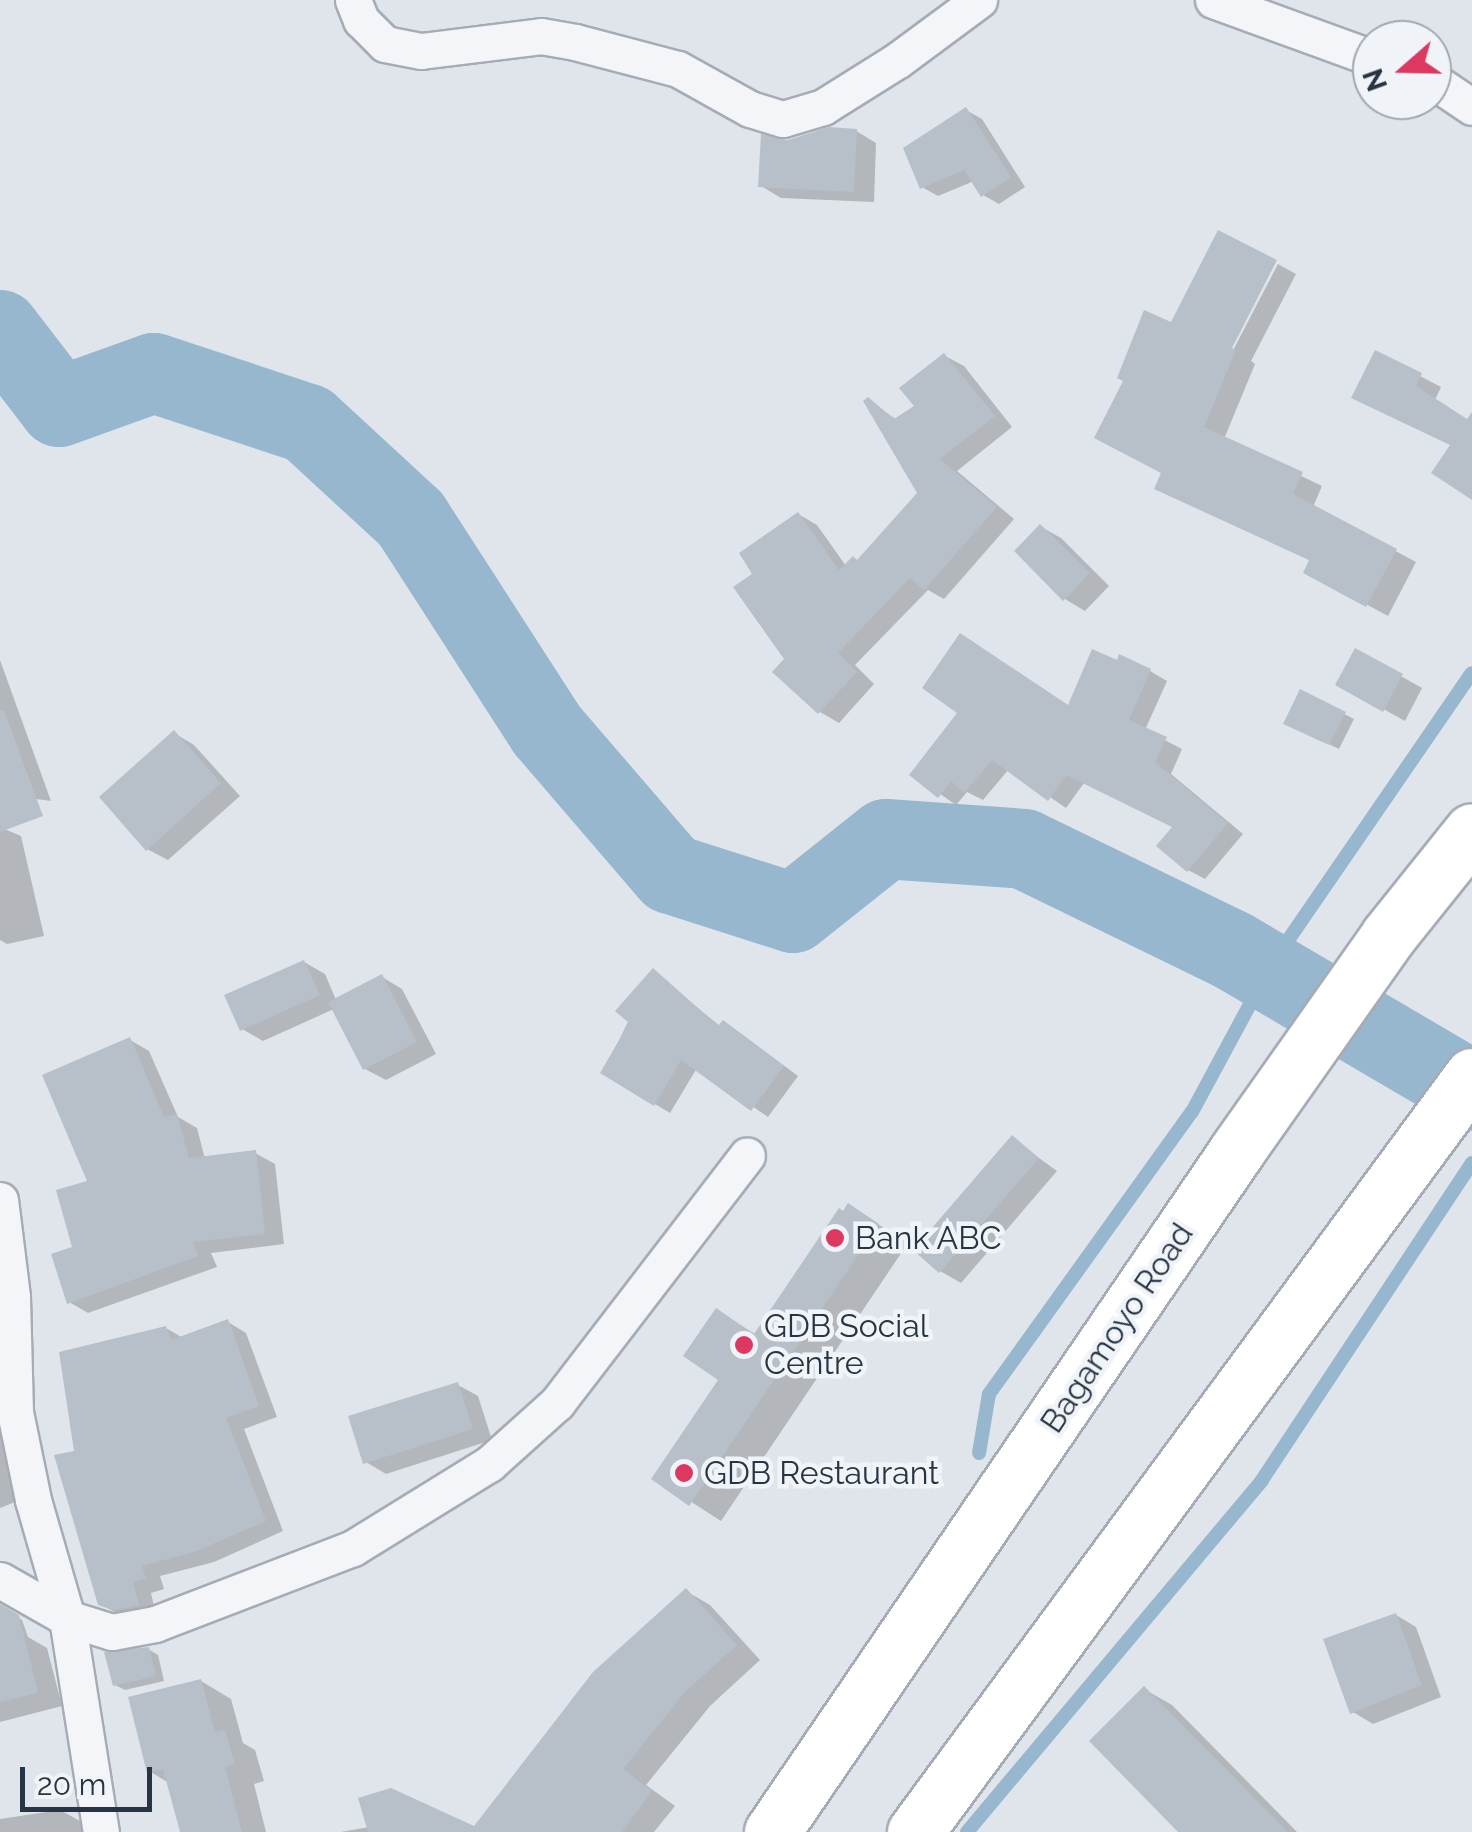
<!DOCTYPE html>
<style>
body{margin:0}
#map{position:relative;width:1472px;height:1832px;overflow:hidden;background:#e0e5eb;font-family:Raleway,sans-serif}
div>[style]{position:absolute}
.shadow>*{inset:0;background:#0003}
.stream>*{height:14px;margin:-7px;padding:0 7px;transform-origin:7px;border-radius:7px;background:#97b7ce}
.river>*{height:80px;margin:-40px;padding:0 40px;transform-origin:40px;border-radius:40px;background:#97b7ce}
.building>*{inset:0;background:#b7bfc9}
.roads{filter:drop-shadow(2px 0 #a5acb6) drop-shadow(-2px 0 #a5acb6) drop-shadow(0 2px #a5acb6) drop-shadow(0 -2px #a5acb6)}
.street>*{height:35px;margin:-17.5px;padding:0 17.5px;transform-origin:17.5px;border-radius:17.5px;background:#f3f5f8}
.highway>*{height:55px;margin:-27.5px;padding:0 27.5px;transform-origin:27.5px;border-radius:27.5px;background:#fff}
.dots>*{width:28px;height:28px;translate:-50% -50%;box-sizing:border-box;border:5px solid #f0f4f8;border-radius:50%}
span{translate:-50% -50%;white-space:nowrap;text-align:center;line-height:1.15;-webkit-text-stroke:9px #f0f4f8;paint-order:stroke}
.poi-label{font-size:32px;color:#273444}
.left{translate:0 -50%;text-align:left}
.street-label{font-size:32px;color:#273444}
.north{position:absolute;left:1352px;top:20px;width:100px;height:100px;box-sizing:border-box;background:#f0f4f8;border:2px solid #a0a7b0;border-radius:50%;rotate:250deg;font-size:28px;font-weight:700;line-height:40px;text-align:center;color:#273444}
.north::after{content:'';display:block;margin:auto;width:35px;height:45px;background:#dd3860;clip-path:polygon(50% 0,100% 100%,50% 72%,0 100%)}
.scale{position:absolute;left:20px;top:1767px;width:132px;height:45px;box-sizing:border-box;border:5px solid #273444;border-top:0;padding-left:12px;font-size:30px;line-height:35px;white-space:nowrap;color:#273444;-webkit-text-stroke:8px #f0f4f8;paint-order:stroke}
</style>
<div id="map">
<div class="shadow">
<i style="clip-path:polygon(966px 110px,982px 119px,1025px 187px,999px 204px,983px 195px,974px 181px,938px 196px,922px 187px)"></i>
<i style="clip-path:polygon(856px 131px,876px 143px,874px 202px,781px 198px,761px 186px,788px 142px)"></i>
<i style="clip-path:polygon(1278px 264px,1296px 274px,1251px 361px,1255px 364px,1224px 439px,1322px 486px,1313px 507px,1416px 562px,1388px 616px,1327px 583px,1312px 561px,1177px 499px,1224px 358px,1228px 360px)"></i>
<i style="clip-path:polygon(1376px 353px,1441px 387px,1435px 400px,1472px 424px,1472px 497px,1453px 446px)"></i>
<i style="clip-path:polygon(945px 356px,964px 366px,1012px 427px,957px 471px,1014px 519px,944px 599px,928px 590px,855px 665px,874px 684px,839px 723px,820px 712px,756px 574px,798px 514px,817px 525px,846px 566px,859px 562px,920px 493px,868px 400px,897px 420px,918px 407px)"></i>
<i style="clip-path:polygon(1041px 527px,1061px 538px,1109px 586px,1085px 611px,1065px 599px)"></i>
<i style="clip-path:polygon(1356px 651px,1422px 688px,1405px 721px,1338px 684px)"></i>
<i style="clip-path:polygon(0 660px,51px 801px,0 794px)"></i>
<i style="clip-path:polygon(1150px 671px,1167px 681px,1145px 730px,1182px 749px,1171px 774px,1243px 834px,1205px 879px,1188px 870px,1175px 827px,1084px 783px,1066px 808px,1009px 769px,983px 800px,967px 792px,956px 805px,912px 774px)"></i>
<i style="clip-path:polygon(1301px 692px,1354px 719px,1339px 749px,1296px 728px)"></i>
<i style="clip-path:polygon(174px 733px,194px 745px,240px 796px,168px 860px,147px 849px)"></i>
<i style="clip-path:polygon(0 827px,21px 836px,44px 936px,7px 944px,0 940px)"></i>
<i style="clip-path:polygon(304px 962px,325px 974px,336px 1000px,382px 977px,402px 989px,436px 1054px,386px 1080px,365px 1069px,334px 1009px,263px 1041px,242px 1029px)"></i>
<i style="clip-path:polygon(653px 971px,721px 1027px,739px 1032px,798px 1076px,768px 1117px,697px 1068px,670px 1113px,603px 1073px)"></i>
<i style="clip-path:polygon(130px 1040px,149px 1051px,178px 1117px,197px 1128px,205px 1159px,255px 1153px,275px 1164px,284px 1244px,211px 1253px,217px 1267px,88px 1313px,69px 1302px,75px 1248px)"></i>
<i style="clip-path:polygon(1013px 1139px,1057px 1171px,961px 1283px,940px 1271px)"></i>
<i style="clip-path:polygon(0 1203px,33px 1495px,0 1508px)"></i>
<i style="clip-path:polygon(849px 1206px,908px 1243px,721px 1521px,654px 1478px,721px 1379px,717px 1312px,757px 1335px)"></i>
<i style="clip-path:polygon(228px 1322px,246px 1333px,277px 1417px,244px 1429px,283px 1531px,214px 1562px,160px 1576px,164px 1589px,151px 1593px,156px 1615px,120px 1615px,100px 1604px,77px 1453px,166px 1328px,183px 1338px)"></i>
<i style="clip-path:polygon(458px 1385px,478px 1396px,492px 1440px,386px 1474px,366px 1462px)"></i>
<i style="clip-path:polygon(686px 1591px,710px 1605px,760px 1660px,710px 1706px,646px 1785px,675px 1806px,654px 1832px,341px 1832px,369px 1827px,474px 1829px)"></i>
<i style="clip-path:polygon(0 1607px,22px 1620px,28px 1637px,47px 1648px,62px 1706px,0 1722px)"></i>
<i style="clip-path:polygon(1396px 1615px,1416px 1627px,1441px 1697px,1373px 1724px,1353px 1712px)"></i>
<i style="clip-path:polygon(148px 1649px,158px 1655px,164px 1681px,125px 1690px,115px 1685px)"></i>
<i style="clip-path:polygon(201px 1681px,231px 1699px,243px 1743px,255px 1750px,264px 1781px,254px 1784px,266px 1832px,182px 1832px,169px 1783px,149px 1771px)"></i>
<i style="clip-path:polygon(1144px 1689px,1172px 1705px,1297px 1832px,1182px 1832px)"></i>
<i style="clip-path:polygon(60px 1810px,80px 1821px,82px 1832px,0 1832px,0 1819px)"></i>
</div>
<div class="stream">
<i style="left:979px;top:1453px;width:60px;rotate:-80.4deg"></i>
<i style="left:989px;top:1394px;width:347px;rotate:-54.3deg"></i>
<i style="left:1192px;top:1112px;width:167px;rotate:-61.7deg"></i>
<i style="left:1271px;top:965px;width:354px;rotate:-55.5deg"></i>
<i style="left:967px;top:1832px;width:459px;rotate:-50deg"></i>
<i style="left:1262px;top:1480px;width:380px;rotate:-56.5deg"></i>
</div>
<div class="river">
<i style="left:0;top:330px;width:97px;rotate:52.5deg"></i>
<i style="left:59px;top:407px;width:101px;rotate:-19.7deg"></i>
<i style="left:154px;top:373px;width:162px;rotate:18.3deg"></i>
<i style="left:308px;top:424px;width:140px;rotate:42.7deg"></i>
<i style="left:411px;top:519px;width:251px;rotate:57.2deg"></i>
<i style="left:547px;top:730px;width:190px;rotate:49.3deg"></i>
<i style="left:671px;top:874px;width:128px;rotate:17.7deg"></i>
<i style="left:793px;top:913px;width:119px;rotate:-38.5deg"></i>
<i style="left:886px;top:839px;width:138px;rotate:4.1deg"></i>
<i style="left:1024px;top:849px;width:231px;rotate:25.9deg"></i>
<i style="left:1232px;top:950px;width:278px;rotate:30.4deg"></i>
</div>
<div class="building">
<i style="clip-path:polygon(966px 107px,1011px 177px,981px 197px,964px 170px,920px 189px,903px 148px)"></i>
<i style="clip-path:polygon(829px 127px,857px 129px,854px 192px,758px 187px,761px 134px,788px 140px)"></i>
<i style="clip-path:polygon(1218px 230px,1277px 260px,1232px 348px,1236px 350px,1204px 427px,1303px 472px,1293px 494px,1397px 549px,1366px 607px,1303px 573px,1309px 560px,1154px 489px,1161px 473px,1094px 438px,1123px 381px,1117px 378px,1144px 310px,1171px 322px)"></i>
<i style="clip-path:polygon(1375px 350px,1422px 373px,1416px 386px,1467px 419px,1472px 412px,1472px 500px,1431px 473px,1450px 445px,1351px 398px)"></i>
<i style="clip-path:polygon(944px 353px,995px 416px,940px 459px,997px 507px,924px 590px,910px 578px,838px 653px,857px 672px,818px 714px,772px 672px,784px 659px,733px 587px,752px 574px,739px 553px,798px 512px,839px 570px,853px 556px,857px 560px,917px 493px,863px 401px,868px 397px,894px 419px,914px 406px,899px 388px)"></i>
<i style="clip-path:polygon(1040px 524px,1090px 573px,1063px 601px,1014px 551px)"></i>
<i style="clip-path:polygon(960px 633px,1068px 705px,1092px 649px,1117px 660px,1119px 654px,1151px 669px,1129px 720px,1167px 737px,1155px 762px,1228px 823px,1187px 872px,1156px 846px,1172px 827px,1066px 775px,1048px 801px,992px 760px,964px 793px,951px 781px,938px 798px,909px 775px,957px 713px,922px 688px)"></i>
<i style="clip-path:polygon(1355px 648px,1403px 674px,1383px 712px,1335px 685px)"></i>
<i style="clip-path:polygon(1300px 689px,1346px 712px,1329px 745px,1283px 724px)"></i>
<i style="clip-path:polygon(4px 710px,43px 816px,0 832px,0 711px)"></i>
<i style="clip-path:polygon(174px 730px,221px 783px,146px 851px,99px 797px)"></i>
<i style="clip-path:polygon(304px 960px,320px 995px,240px 1031px,224px 995px)"></i>
<i style="clip-path:polygon(653px 968px,718px 1026px,723px 1020px,784px 1066px,751px 1111px,681px 1060px,654px 1106px,600px 1073px,629px 1023px,615px 1011px)"></i>
<i style="clip-path:polygon(382px 974px,417px 1042px,363px 1070px,328px 1002px)"></i>
<i style="clip-path:polygon(130px 1037px,164px 1117px,177px 1114px,189px 1158px,256px 1150px,265px 1234px,193px 1242px,198px 1256px,67px 1304px,51px 1254px,72px 1247px,56px 1190px,87px 1181px,42px 1075px)"></i>
<i style="clip-path:polygon(1012px 1135px,1039px 1158px,939px 1273px,913px 1250px)"></i>
<i style="clip-path:polygon(848px 1203px,879px 1224px,689px 1506px,651px 1479px,718px 1380px,683px 1356px,716px 1308px,754px 1334px,839px 1208px,843px 1211px)"></i>
<i style="clip-path:polygon(228px 1319px,259px 1406px,226px 1418px,266px 1521px,194px 1552px,142px 1566px,146px 1578px,133px 1582px,139px 1605px,113px 1610px,98px 1605px,54px 1455px,74px 1451px,59px 1352px,166px 1326px,171px 1340px)"></i>
<i style="clip-path:polygon(458px 1382px,473px 1429px,363px 1464px,348px 1416px)"></i>
<i style="clip-path:polygon(686px 1588px,737px 1645px,685px 1692px,623px 1769px,652px 1791px,622px 1832px,368px 1832px,358px 1798px,391px 1788px,474px 1826px,593px 1672px)"></i>
<i style="clip-path:polygon(0 1604px,19px 1615px,38px 1693px,0 1702px)"></i>
<i style="clip-path:polygon(1396px 1613px,1422px 1685px,1350px 1714px,1323px 1639px)"></i>
<i style="clip-path:polygon(149px 1647px,156px 1676px,113px 1686px,104px 1652px)"></i>
<i style="clip-path:polygon(201px 1679px,215px 1732px,225px 1730px,235px 1764px,225px 1767px,242px 1832px,180px 1832px,163px 1769px,147px 1773px,128px 1697px)"></i>
<i style="clip-path:polygon(1144px 1686px,1288px 1832px,1178px 1832px,1089px 1741px)"></i>
</div>
<div class="roads">
<div class="street">
<i style="left:353px;top:0;width:22px;rotate:68deg"></i>
<i style="left:361px;top:20px;width:34px;rotate:45deg"></i>
<i style="left:385px;top:44px;width:37px;rotate:11deg"></i>
<i style="left:421px;top:51px;width:121px;rotate:-7.1deg"></i>
<i style="left:541px;top:36px;width:35px;rotate:10deg"></i>
<i style="left:575px;top:42px;width:106px;rotate:14.7deg"></i>
<i style="left:678px;top:69px;width:82px;rotate:29.1deg"></i>
<i style="left:750px;top:109px;width:34px;rotate:17deg"></i>
<i style="left:783px;top:119px;width:42px;rotate:-16.7deg"></i>
<i style="left:823px;top:107px;width:89px;rotate:-32.1deg"></i>
<i style="left:898px;top:60px;width:101px;rotate:-36.5deg"></i>
<i style="left:1213px;top:0;width:169px;rotate:20deg"></i>
<i style="left:1432px;top:80px;width:48px;rotate:34deg"></i>
<i style="left:0;top:1200px;width:98px;rotate:82.9deg"></i>
<i style="left:12px;top:1297px;width:115px;rotate:88.5deg"></i>
<i style="left:15px;top:1412px;width:90px;rotate:78.4deg"></i>
<i style="left:33px;top:1500px;width:123px;rotate:73.9deg"></i>
<i style="left:67px;top:1618px;width:217px;rotate:81deg"></i>
<i style="left:0;top:1580px;width:77px;rotate:29.6deg"></i>
<i style="left:67px;top:1618px;width:47px;rotate:17.3deg"></i>
<i style="left:112px;top:1632px;width:44px;rotate:-10.5deg"></i>
<i style="left:155px;top:1624px;width:212px;rotate:-21deg"></i>
<i style="left:353px;top:1548px;width:160px;rotate:-31.7deg"></i>
<i style="left:489px;top:1464px;width:91px;rotate:-41.9deg"></i>
<i style="left:557px;top:1403px;width:312px;rotate:-52.5deg"></i>
</div>
<div class="highway">
<i style="left:772px;top:1832px;width:827px;rotate:-55.69deg"></i>
<i style="left:1238px;top:1149px;width:261px;rotate:-54.8deg"></i>
<i style="left:1388px;top:936px;width:134px;rotate:-51.3deg"></i>
<i style="left:915px;top:1832px;width:939px;rotate:-53.62deg"></i>
</div>
</div>
<div class="dots">
<i style="left:835px;top:1238px;background:#dd3860"></i>
<i style="left:744px;top:1345px;background:#dd3860"></i>
<i style="left:684px;top:1473px;background:#dd3860"></i>
</div>
<div class="poi-label">
<span class="left" style="left:855px;top:1238px">Bank ABC</span>
<span class="left" style="left:764px;top:1345px">GDB Social<br>Centre</span>
<span class="left" style="left:704px;top:1473px">GDB Restaurant</span>
</div>
<div class="street-label">
<span style="left:1117px;top:1328px;rotate:-56deg">Bagamoyo Road</span>
</div>
<div class="north">N</div>
<div class="scale">20 m</div>
</div>
